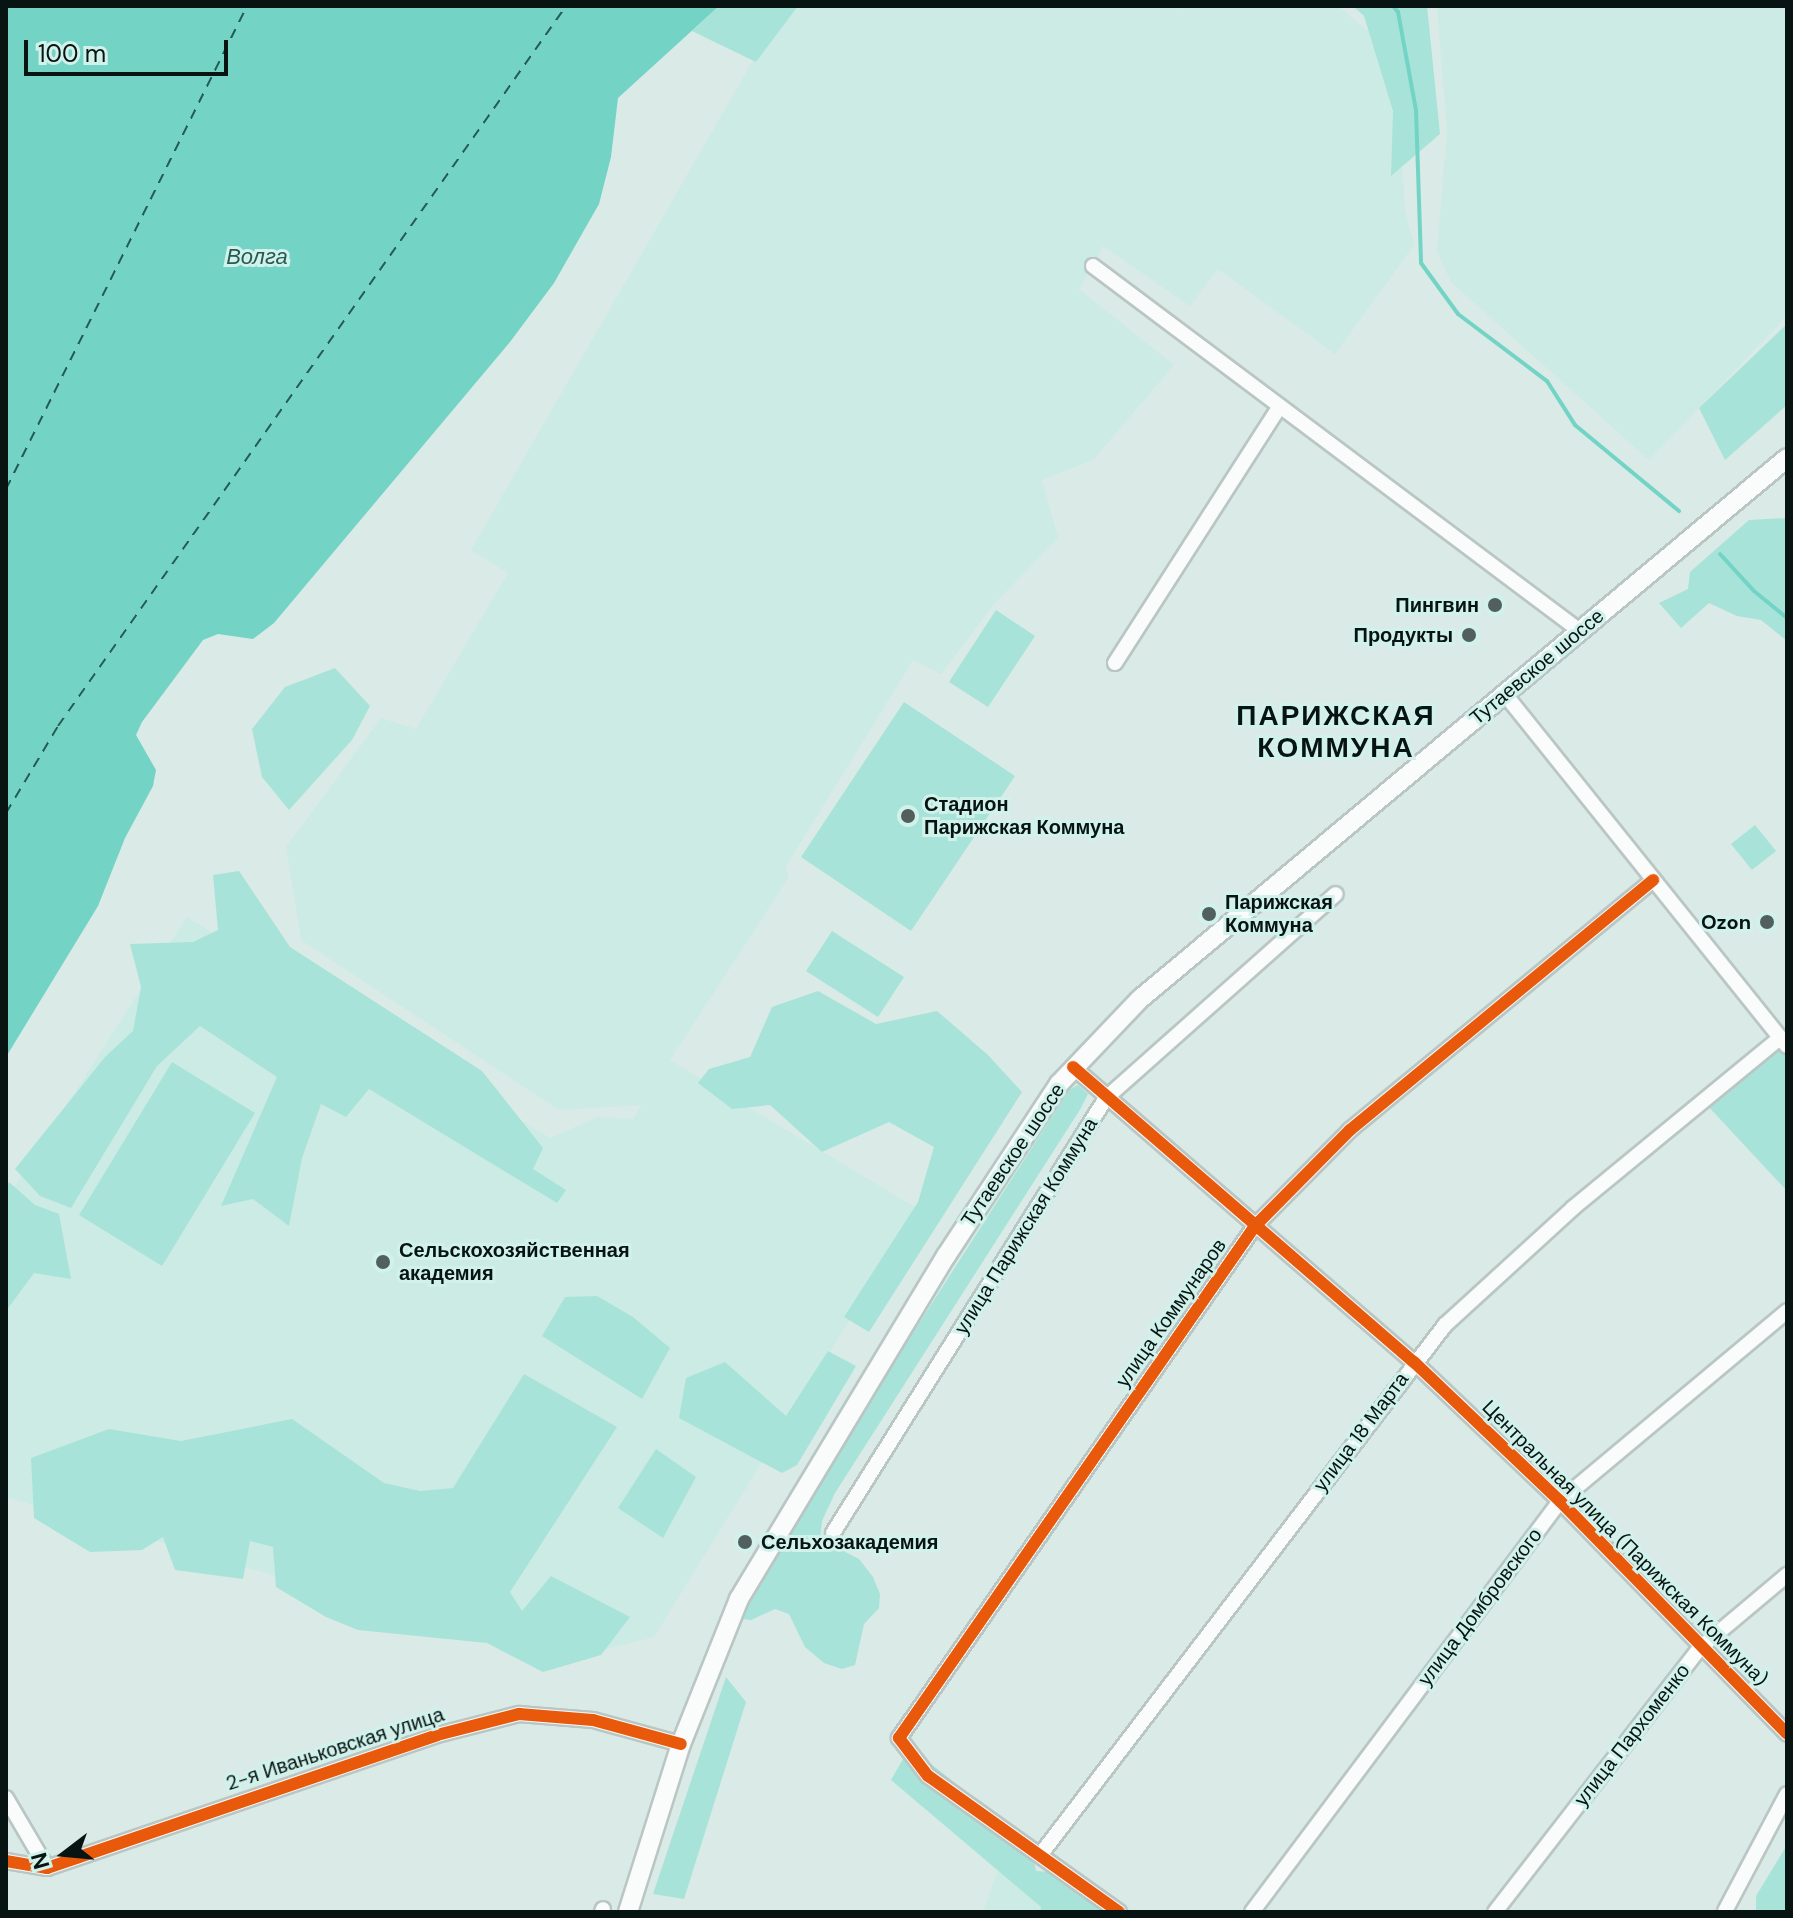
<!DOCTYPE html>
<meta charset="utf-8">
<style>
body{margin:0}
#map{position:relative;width:1793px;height:1918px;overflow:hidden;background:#d9eae7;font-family:"DM Sans",sans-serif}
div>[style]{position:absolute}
.built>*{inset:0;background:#ccebe5}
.green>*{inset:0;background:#a8e3d9}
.water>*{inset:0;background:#73d4c6}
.stream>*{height:4px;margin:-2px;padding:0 2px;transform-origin:2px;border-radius:2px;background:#73d4c6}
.ferry>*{height:2px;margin-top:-1px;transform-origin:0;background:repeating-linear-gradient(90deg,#265b54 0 10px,transparent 0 18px)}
.roads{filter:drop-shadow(2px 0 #b9c6c4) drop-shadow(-2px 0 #b9c6c4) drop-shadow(0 2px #b9c6c4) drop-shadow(0 -2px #b9c6c4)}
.minor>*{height:14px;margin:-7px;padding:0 7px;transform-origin:7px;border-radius:7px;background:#f9fcfb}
.major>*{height:18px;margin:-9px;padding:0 9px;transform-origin:9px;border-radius:9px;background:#f9fcfb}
.cycleway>*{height:12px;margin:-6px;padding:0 6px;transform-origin:6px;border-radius:6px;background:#e8590c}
.dots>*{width:22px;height:22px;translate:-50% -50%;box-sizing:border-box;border:4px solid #d1f2eb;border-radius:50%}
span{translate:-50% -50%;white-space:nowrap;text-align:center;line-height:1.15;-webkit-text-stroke:6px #d1f2eb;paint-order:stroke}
.poi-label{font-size:20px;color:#081412;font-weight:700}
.right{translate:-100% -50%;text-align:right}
.left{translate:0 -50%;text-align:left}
.street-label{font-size:20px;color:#081412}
.water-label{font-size:22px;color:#265b54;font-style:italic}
.district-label{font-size:28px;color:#081412;font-weight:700;letter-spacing:2px}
.frame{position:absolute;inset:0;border:8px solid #081412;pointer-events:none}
.north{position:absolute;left:24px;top:1814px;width:80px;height:80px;-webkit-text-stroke:6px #d1f2eb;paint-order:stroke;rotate:254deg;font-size:22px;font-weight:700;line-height:32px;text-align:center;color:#081412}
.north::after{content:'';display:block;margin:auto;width:28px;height:36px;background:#081412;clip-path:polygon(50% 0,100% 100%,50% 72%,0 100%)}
.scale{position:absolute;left:24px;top:40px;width:204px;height:36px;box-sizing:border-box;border:4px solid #081412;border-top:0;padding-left:10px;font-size:24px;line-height:28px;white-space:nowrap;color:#081412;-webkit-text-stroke:6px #d1f2eb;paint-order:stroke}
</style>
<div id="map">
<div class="built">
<i style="clip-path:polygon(797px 6px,1173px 6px,1178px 9px,1181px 6px,1338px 6px,1395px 54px,1405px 210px,1414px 245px,1335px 354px,1218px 269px,1190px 306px,1103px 246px,1079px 289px,1174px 365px,1093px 460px,1042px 480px,1058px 538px,995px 603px,941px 674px,913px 660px,785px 868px,789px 877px,670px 1060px,918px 1209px,654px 1637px,563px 1660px,6px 1497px,6px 1200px,187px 917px,550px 1138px,598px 1117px,633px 1119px,642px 1105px,559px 1110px,301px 940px,286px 847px,381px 718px,416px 729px,508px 573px,471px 550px,762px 45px)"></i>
<i style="clip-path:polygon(1437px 6px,1787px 6px,1787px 316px,1649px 460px,1451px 282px,1437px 251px,1447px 132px)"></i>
<i style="clip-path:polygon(1000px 1864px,1079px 1912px,983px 1912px)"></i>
</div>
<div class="green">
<i style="clip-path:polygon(719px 6px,798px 6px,756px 62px,692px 31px)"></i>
<i style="clip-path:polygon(1353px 6px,1427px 6px,1440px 134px,1391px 176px,1393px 111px,1364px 16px)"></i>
<i style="clip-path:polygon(1787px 324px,1787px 405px,1725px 460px,1699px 408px)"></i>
<i style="clip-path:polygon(1787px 518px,1787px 641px,1761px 620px,1737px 616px,1709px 603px,1681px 628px,1659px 603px,1688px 589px,1690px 572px,1749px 520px)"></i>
<i style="clip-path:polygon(996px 610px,1035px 636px,988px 707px,949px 682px)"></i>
<i style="clip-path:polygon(335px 668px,370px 706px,352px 740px,289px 810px,262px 777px,252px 729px,285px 687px)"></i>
<i style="clip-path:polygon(904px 702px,1015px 776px,911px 931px,801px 857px)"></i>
<i style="clip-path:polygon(1755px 825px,1776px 851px,1752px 870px,1731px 844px)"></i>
<i style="clip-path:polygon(239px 871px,290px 947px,482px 1071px,543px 1148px,533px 1169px,566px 1190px,557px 1203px,369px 1089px,346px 1117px,321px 1104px,302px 1158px,289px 1226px,253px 1199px,221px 1206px,277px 1077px,200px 1026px,157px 1066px,71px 1208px,40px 1196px,15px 1169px,105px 1057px,133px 1031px,141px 987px,130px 944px,193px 942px,218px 930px,213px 875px)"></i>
<i style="clip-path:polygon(832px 931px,904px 977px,878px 1017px,806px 971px)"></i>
<i style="clip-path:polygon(818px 991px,876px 1024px,937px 1011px,988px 1055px,1022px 1092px,869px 1332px,844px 1317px,918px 1202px,934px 1147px,889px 1122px,822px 1152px,770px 1105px,732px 1109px,698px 1083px,709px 1069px,750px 1057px,772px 1007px)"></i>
<i style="clip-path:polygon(1778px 1045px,1787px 1056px,1787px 1191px,1707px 1105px)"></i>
<i style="clip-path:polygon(172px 1062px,255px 1113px,162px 1266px,79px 1215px)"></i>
<i style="clip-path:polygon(1078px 1085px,1088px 1094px,1081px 1108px,835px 1493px,822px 1521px,820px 1539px,859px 1559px,873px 1577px,880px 1594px,879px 1608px,864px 1624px,855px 1665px,842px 1669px,824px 1663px,805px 1647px,789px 1614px,775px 1609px,751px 1620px,743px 1619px,747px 1601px,801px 1507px,1069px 1090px)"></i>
<i style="clip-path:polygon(9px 1182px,35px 1205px,59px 1214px,71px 1279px,34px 1273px,6px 1311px,6px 1190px)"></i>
<i style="clip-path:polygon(597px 1296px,633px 1317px,670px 1348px,642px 1399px,542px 1336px,565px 1297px)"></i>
<i style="clip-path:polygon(828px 1351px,856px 1366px,797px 1465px,782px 1473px,679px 1418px,686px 1378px,725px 1362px,786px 1416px)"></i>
<i style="clip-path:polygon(524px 1374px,617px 1427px,510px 1592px,522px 1611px,551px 1576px,630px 1617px,601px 1655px,543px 1672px,487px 1643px,358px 1630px,326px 1617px,276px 1587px,273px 1547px,250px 1541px,243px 1579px,175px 1570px,163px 1537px,142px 1550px,90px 1552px,34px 1518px,31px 1458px,109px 1429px,181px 1441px,292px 1419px,384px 1483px,420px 1491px,453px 1488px)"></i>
<i style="clip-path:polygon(656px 1449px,696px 1477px,663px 1538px,618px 1508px)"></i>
<i style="clip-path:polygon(726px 1677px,746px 1702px,684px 1899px,653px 1894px)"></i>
<i style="clip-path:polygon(910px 1747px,1031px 1844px,1036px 1871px,1064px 1873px,1116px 1912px,1040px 1912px,1041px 1907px,891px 1780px)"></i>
<i style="clip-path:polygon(1787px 1845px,1787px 1912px,1756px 1912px,1756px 1896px)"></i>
</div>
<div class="water">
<i style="clip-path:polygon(6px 6px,719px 6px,618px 98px,611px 157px,599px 204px,554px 283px,510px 342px,274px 623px,253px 639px,218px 634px,203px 640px,142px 722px,136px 735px,156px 770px,153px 786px,125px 838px,98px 906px,6px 1057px)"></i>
</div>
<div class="stream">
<i style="left:1393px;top:6px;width:8px;rotate:50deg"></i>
<i style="left:1398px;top:12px;width:100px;rotate:79.6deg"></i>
<i style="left:1416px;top:110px;width:153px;rotate:88.1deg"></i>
<i style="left:1421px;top:263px;width:63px;rotate:54deg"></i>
<i style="left:1458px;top:314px;width:111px;rotate:37deg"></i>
<i style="left:1547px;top:381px;width:52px;rotate:57.5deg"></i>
<i style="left:1575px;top:425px;width:135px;rotate:39.6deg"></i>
<i style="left:1720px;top:554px;width:50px;rotate:47.4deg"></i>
<i style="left:1754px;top:591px;width:43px;rotate:39.3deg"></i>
</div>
<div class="ferry">
<i style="left:6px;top:489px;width:540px;rotate:-63.48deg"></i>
<i style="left:6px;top:813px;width:101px;rotate:-59.1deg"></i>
<i style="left:58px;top:726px;width:881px;rotate:-54.79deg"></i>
</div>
<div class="roads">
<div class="minor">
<i style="left:1093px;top:266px;width:609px;rotate:36.85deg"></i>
<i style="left:1115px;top:663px;width:305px;rotate:-57.3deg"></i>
<i style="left:1504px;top:693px;width:452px;rotate:51.3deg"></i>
<i style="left:1073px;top:1067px;width:451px;rotate:40.9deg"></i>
<i style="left:1414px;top:1362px;width:202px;rotate:43.6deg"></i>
<i style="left:1560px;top:1501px;width:325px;rotate:45.7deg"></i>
<i style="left:833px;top:1533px;width:514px;rotate:-57.89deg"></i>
<i style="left:1106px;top:1098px;width:307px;rotate:-41.6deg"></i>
<i style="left:6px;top:1798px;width:81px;rotate:59.6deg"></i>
<i style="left:1041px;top:1854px;width:666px;rotate:-52.63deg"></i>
<i style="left:1445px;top:1325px;width:173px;rotate:-42.4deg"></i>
<i style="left:1573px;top:1208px;width:268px;rotate:-39.4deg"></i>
<i style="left:6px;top:1861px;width:42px;rotate:9.7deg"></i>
<i style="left:47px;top:1868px;width:412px;rotate:-18.8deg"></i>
<i style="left:437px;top:1735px;width:85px;rotate:-14.4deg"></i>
<i style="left:519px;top:1714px;width:74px;rotate:4.6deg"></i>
<i style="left:593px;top:1720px;width:91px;rotate:15.3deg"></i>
<i style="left:1725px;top:1911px;width:132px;rotate:-62.1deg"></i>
<i style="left:602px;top:1912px;width:3px;rotate:-72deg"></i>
<i style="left:1119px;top:1912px;width:234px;rotate:-144.5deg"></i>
<i style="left:928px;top:1776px;width:48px;rotate:-127.3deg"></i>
<i style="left:899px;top:1738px;width:624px;rotate:-55.19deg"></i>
<i style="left:1255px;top:1226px;width:135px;rotate:-45.3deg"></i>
<i style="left:1350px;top:1130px;width:393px;rotate:-39.5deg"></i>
<i style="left:1252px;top:1912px;width:514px;rotate:-53.15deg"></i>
<i style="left:1560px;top:1501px;width:296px;rotate:-39.9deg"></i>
<i style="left:1495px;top:1912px;width:334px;rotate:-52.2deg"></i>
<i style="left:1700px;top:1648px;width:114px;rotate:-40deg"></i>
</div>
<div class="major">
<i style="left:628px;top:1912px;width:176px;rotate:-72.5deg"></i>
<i style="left:681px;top:1744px;width:156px;rotate:-68.2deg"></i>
<i style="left:739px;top:1599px;width:401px;rotate:-58.9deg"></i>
<i style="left:946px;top:1256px;width:206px;rotate:-56.7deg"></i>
<i style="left:1059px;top:1084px;width:117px;rotate:-46.4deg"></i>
<i style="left:1140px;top:999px;width:843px;rotate:-39.9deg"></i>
</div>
</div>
<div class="cycleway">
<i style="left:1073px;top:1067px;width:451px;rotate:40.9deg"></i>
<i style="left:1414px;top:1362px;width:202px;rotate:43.6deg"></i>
<i style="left:1560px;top:1501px;width:325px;rotate:45.7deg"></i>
<i style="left:6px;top:1861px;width:42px;rotate:9.7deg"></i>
<i style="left:47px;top:1868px;width:412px;rotate:-18.8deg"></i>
<i style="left:437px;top:1735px;width:85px;rotate:-14.4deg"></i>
<i style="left:519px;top:1714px;width:74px;rotate:4.6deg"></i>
<i style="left:593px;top:1720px;width:91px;rotate:15.3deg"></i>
<i style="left:1119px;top:1912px;width:234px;rotate:-144.5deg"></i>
<i style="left:928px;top:1776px;width:48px;rotate:-127.3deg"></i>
<i style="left:899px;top:1738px;width:624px;rotate:-55.19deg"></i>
<i style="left:1255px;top:1226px;width:135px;rotate:-45.3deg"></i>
<i style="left:1350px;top:1130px;width:393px;rotate:-39.5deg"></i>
</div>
<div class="dots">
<i style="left:1495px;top:605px;background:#515f5d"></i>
<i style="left:1469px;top:635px;background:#515f5d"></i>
<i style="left:908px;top:816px;background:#515f5d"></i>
<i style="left:1209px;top:914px;background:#515f5d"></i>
<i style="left:1767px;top:922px;background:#515f5d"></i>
<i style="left:383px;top:1262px;background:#515f5d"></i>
<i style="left:745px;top:1542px;background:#515f5d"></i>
</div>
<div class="poi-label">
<span class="right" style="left:1479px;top:605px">Пингвин</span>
<span class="right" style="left:1453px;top:635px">Продукты</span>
<span class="left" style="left:924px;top:816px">Стадион<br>Парижская Коммуна</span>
<span class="left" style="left:1225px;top:914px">Парижская<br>Коммуна</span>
<span class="right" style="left:1751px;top:922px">Ozon</span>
<span class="left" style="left:399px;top:1262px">Сельскохозяйственная<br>академия</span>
<span class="left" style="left:761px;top:1542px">Сельхозакадемия</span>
</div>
<div class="street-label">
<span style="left:1537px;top:667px;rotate:-40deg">Тутаевское шоссе</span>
<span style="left:1013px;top:1155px;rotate:-56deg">Тутаевское шоссе</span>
<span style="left:1026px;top:1226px;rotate:-58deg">улица Парижская Коммуна</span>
<span style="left:1171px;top:1313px;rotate:-55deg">улица Коммунаров</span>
<span style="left:1361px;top:1432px;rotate:-53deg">улица 18 Марта</span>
<span style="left:1625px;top:1543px;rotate:45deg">Центральная улица (Парижская Коммуна)</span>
<span style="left:1480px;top:1607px;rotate:-53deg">улица Домбровского</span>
<span style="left:1632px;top:1735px;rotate:-52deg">улица Пархоменко</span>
<span style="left:335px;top:1749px;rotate:-18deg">2-я Иваньковская улица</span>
</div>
<div class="water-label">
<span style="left:257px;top:257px">Волга</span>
</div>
<div class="district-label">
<span style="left:1336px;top:732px">ПАРИЖСКАЯ<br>КОММУНА</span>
</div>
<div class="frame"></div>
<div class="north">N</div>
<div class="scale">100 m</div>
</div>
